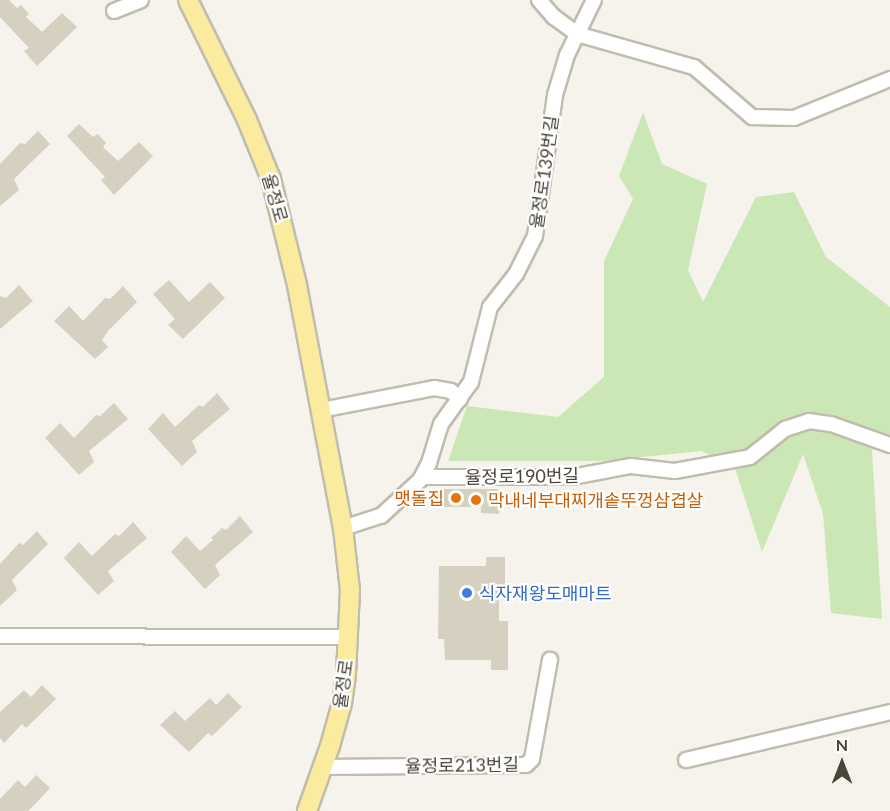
<!DOCTYPE html>
<html>
<head>
<meta charset="utf-8">
<style>
	body { margin:0 }
	#map { position:relative; width:890px; height:811px; overflow:hidden; background:#f5f3eb; font-family:Lato,"Noto Sans KR",sans-serif }
	div>[style] { position:absolute }
	[style*='--x'] { left:calc(var(--x)*1px); top:calc(var(--y)*1px); width:calc(var(--w)*1px); rotate:calc(var(--a)*1deg) }
	.green>* { inset:0; background:#cbe7b6 }
	.building>* { inset:0; background:#d6d0c1 }
	.roads { filter:drop-shadow(2px 0 #c0bcae) drop-shadow(-2px 0 #c0bcae) drop-shadow(0 2px #c0bcae) drop-shadow(0 -2px #c0bcae) }
	.minor>* { height:14px; margin:-7px; padding:0 7px; transform-origin:7px; border-radius:7px; background:#fff }
	.major>* { height:18px; margin:-9px; padding:0 9px; transform-origin:9px; border-radius:9px; background:#fbeb9e }
	.dots>* { width:16px; height:16px; translate:-50% -50%; box-sizing:border-box; border:3px solid #fff; border-radius:50% }
	span { translate:-50% -50%; white-space:nowrap; text-align:center; line-height:1.15; -webkit-text-stroke:4.5px #fff; paint-order:stroke }
	.street-label { font-size:18px; color:#494539 }
	.food-label { font-size:18px; color:#c56008 }
	.right { translate:-100% -50%; text-align:right }
	.left { translate:0 -50%; text-align:left }
	.shop-label { font-size:18px; color:#366cbe }
	.north { position:absolute; left:812px; top:733px; width:60px; height:60px; -webkit-text-stroke:4px #fff; paint-order:stroke; rotate:0deg; font-size:16px; font-weight:700; line-height:24px; text-align:center; color:#494539 }
	.north::after { content:''; display:block; margin:auto; width:21px; height:27px; background:#494539; clip-path:polygon(50% 0,100% 100%,50% 72%,0 100%) }
</style>
</head>
<body>
<div id="map">
	<div class="green">
		<div style="clip-path:polygon(643px 112px,662px 164px,707px 184px,688px 270px,703px 302px,756px 197px,794px 192px,826px 257px,890px 307px,890px 449px,875px 442px,872px 451px,882px 619px,831px 613px,823px 514px,803px 454px,762px 552px,734px 465px,701px 451px,603px 461px,448px 461px,467px 406px,558px 417px,604px 377px,604px 261px,633px 199px,619px 176px)"></div>
	</div>
	<div class="building">
		<div style="clip-path:polygon(0 0,9px 0,17px 8px,21px 5px,29px 14px,26px 17px,42px 32px,62px 13px,77px 27px,37px 66px,24px 51px,29px 48px,0 17px)"></div>
		<div style="clip-path:polygon(79px 124px,93px 137px,98px 134px,106px 143px,103px 147px,118px 161px,139px 142px,153px 156px,114px 195px,101px 180px,105px 177px,67px 136px)"></div>
		<div style="clip-path:polygon(38px 131px,50px 144px,14px 179px,19px 190px,0 206px,0 164px,20px 143px,25px 144px)"></div>
		<div style="clip-path:polygon(169px 280px,189px 302px,210px 282px,225px 298px,183px 339px,168px 325px,175px 319px,153px 294px)"></div>
		<div style="clip-path:polygon(19px 285px,33px 301px,0 329px,0 296px,6px 298px)"></div>
		<div style="clip-path:polygon(123px 286px,137px 302px,108px 331px,102px 340px,108px 347px,95px 359px,54px 321px,69px 306px,83px 321px,105px 298px,110px 299px)"></div>
		<div style="clip-path:polygon(217px 393px,230px 409px,192px 441px,197px 452px,182px 466px,148px 429px,163px 413px,175px 427px,199px 405px,203px 407px)"></div>
		<div style="clip-path:polygon(114px 403px,128px 419px,89px 451px,94px 462px,79px 475px,45px 438px,60px 423px,74px 438px,96px 415px,100px 416px)"></div>
		<div style="clip-path:polygon(443px 489px,499px 489px,499px 514px,481px 513px,481px 507px,434px 507px,434px 498px,443px 498px)"></div>
		<div style="clip-path:polygon(240px 516px,253px 532px,215px 565px,220px 575px,205px 589px,171px 552px,186px 536px,200px 551px,213px 540px,211px 538px,222px 528px,226px 530px)"></div>
		<div style="clip-path:polygon(133px 522px,147px 538px,108px 571px,114px 581px,98px 595px,64px 558px,79px 542px,92px 556px,115px 534px,119px 536px)"></div>
		<div style="clip-path:polygon(37px 531px,48px 544px,12px 580px,17px 590px,0 606px,0 564px,19px 543px,23px 545px)"></div>
		<div style="clip-path:polygon(486px 557px,505px 557px,505px 590px,499px 590px,499px 621px,508px 621px,508px 670px,491px 670px,491px 660px,445px 660px,444px 639px,438px 639px,439px 566px,486px 566px)"></div>
		<div style="clip-path:polygon(42px 685px,56px 699px,26px 728px,22px 724px,4px 743px,0 738px,0 712px,24px 690px,31px 697px)"></div>
		<div style="clip-path:polygon(228px 693px,242px 707px,212px 736px,208px 733px,189px 752px,160px 725px,175px 711px,185px 721px,210px 698px,216px 705px)"></div>
		<div style="clip-path:polygon(36px 775px,50px 788px,39px 800px,28px 811px,0 811px,0 799px,18px 780px,25px 787px)"></div>
	</div>
	<div class="roads">
		<div class="minor">
			<div style="--x:539;--y:0;--w:23;--a:49"></div>
			<div style="--x:554;--y:17;--w:29;--a:36"></div>
			<div style="--x:577;--y:34;--w:122;--a:15.8"></div>
			<div style="--x:694;--y:67;--w:77;--a:40.8"></div>
			<div style="--x:752;--y:117;--w:42;--a:1.4"></div>
			<div style="--x:794;--y:118;--w:104;--a:-22.1"></div>
			<div style="--x:114;--y:11;--w:29;--a:-22"></div>
			<div style="--x:321;--y:410;--w:115;--a:-11"></div>
			<div style="--x:434;--y:388;--w:17;--a:10"></div>
			<div style="--x:451;--y:391;--w:12;--a:42"></div>
			<div style="--x:423;--y:477;--w:149;--a:0"></div>
			<div style="--x:572;--y:477;--w:60;--a:-10.6"></div>
			<div style="--x:631;--y:466;--w:44;--a:6.5"></div>
			<div style="--x:675;--y:471;--w:76;--a:-10.6"></div>
			<div style="--x:750;--y:457;--w:45;--a:-38.7"></div>
			<div style="--x:785;--y:429;--w:25;--a:-18"></div>
			<div style="--x:809;--y:421;--w:22;--a:8"></div>
			<div style="--x:831;--y:424;--w:63;--a:19.6"></div>
			<div style="--x:343;--y:528;--w:40;--a:-18"></div>
			<div style="--x:381;--y:516;--w:53;--a:-42.7"></div>
			<div style="--x:420;--y:480;--w:19;--a:-62"></div>
			<div style="--x:429;--y:463;--w:41;--a:-72.9"></div>
			<div style="--x:441;--y:424;--w:52;--a:-54.5"></div>
			<div style="--x:471;--y:382;--w:77;--a:-75.8"></div>
			<div style="--x:490;--y:307;--w:42;--a:-51.8"></div>
			<div style="--x:516;--y:274;--w:42;--a:-63.4"></div>
			<div style="--x:535;--y:236;--w:142;--a:-81.9"></div>
			<div style="--x:555;--y:95;--w:42;--a:-73.3"></div>
			<div style="--x:567;--y:55;--w:61;--a:-63.9"></div>
			<div style="--x:0;--y:636;--w:348;--a:0.2"></div>
			<div style="--x:686;--y:760;--w:210;--a:-13.2"></div>
			<div style="--x:324;--y:767;--w:202;--a:-0.6"></div>
			<div style="--x:526;--y:765;--w:8;--a:-45"></div>
			<div style="--x:532;--y:759;--w:101;--a:-79.7"></div>
		</div>
		<div class="major">
			<div style="--x:188;--y:0;--w:134;--a:63.8"></div>
			<div style="--x:247;--y:120;--w:64;--a:67.9"></div>
			<div style="--x:271;--y:179;--w:109;--a:76.2"></div>
			<div style="--x:297;--y:285;--w:247;--a:79.3"></div>
			<div style="--x:343;--y:528;--w:62;--a:83.6"></div>
			<div style="--x:350;--y:590;--w:85;--a:92.7"></div>
			<div style="--x:346;--y:675;--w:28;--a:98"></div>
			<div style="--x:342;--y:703;--w:45;--a:105.6"></div>
			<div style="--x:330;--y:746;--w:69;--a:109.5"></div>
		</div>
	</div>
	<div class="dots">
		<div style="left:456px;top:498px;background:#e8710a"></div>
		<div style="left:476px;top:500px;background:#e8710a"></div>
		<div style="left:467px;top:593px;background:#3f7fe0"></div>
	</div>
	<div class="street-label">
		<span style="left:544px;top:172px;rotate:-82deg">율정로139번길</span>
		<span style="left:275px;top:198px;rotate:74deg">율정로</span>
		<span style="left:522px;top:476px;rotate:-1deg">율정로190번길</span>
		<span style="left:343px;top:684px;rotate:-82deg">율정로</span>
		<span style="left:462px;top:765px;rotate:-1deg">율정로213번길</span>
	</div>
	<div class="food-label">
		<span class="right" style="left:444px;top:498px">맷돌집</span>
		<span class="left" style="left:488px;top:500px">막내네부대찌개솥뚜껑삼겹살</span>
	</div>
	<div class="shop-label">
		<span class="left" style="left:479px;top:593px">식자재왕도매마트</span>
	</div>
	<div class="north">N</div>
</div>
</body>
</html>
